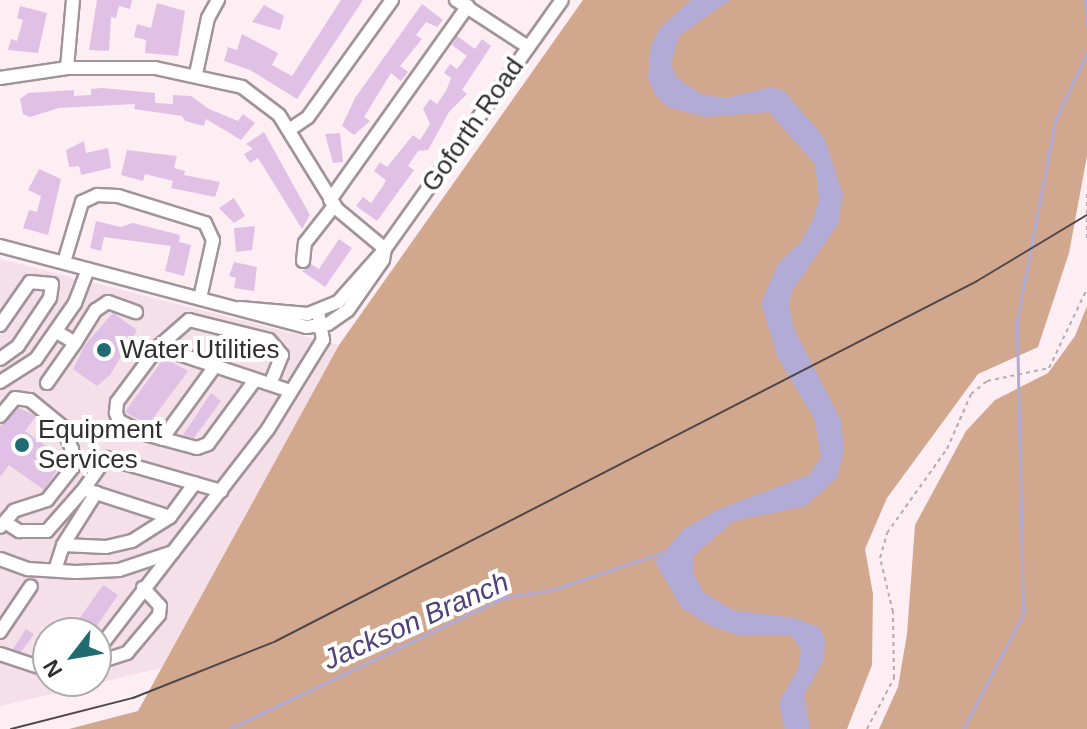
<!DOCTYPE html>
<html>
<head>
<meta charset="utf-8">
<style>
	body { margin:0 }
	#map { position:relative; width:1087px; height:729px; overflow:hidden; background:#fdeef4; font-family:Helvetica,sans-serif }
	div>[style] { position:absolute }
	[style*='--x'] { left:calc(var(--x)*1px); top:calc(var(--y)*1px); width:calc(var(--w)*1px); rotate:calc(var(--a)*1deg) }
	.built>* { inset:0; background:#f5dfe8 }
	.forest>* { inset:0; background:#d1a78e }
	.water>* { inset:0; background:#b1abd5 }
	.stream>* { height:3px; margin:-1.5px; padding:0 1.5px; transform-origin:1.5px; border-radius:1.5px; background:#b1abd5 }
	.building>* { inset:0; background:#e0c0e5 }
	.path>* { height:2px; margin-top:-1px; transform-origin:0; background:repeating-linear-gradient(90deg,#b5aaaf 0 4px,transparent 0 8px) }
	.roads { filter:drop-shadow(2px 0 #a19499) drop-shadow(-2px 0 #a19499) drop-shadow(0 2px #a19499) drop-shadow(0 -2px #a19499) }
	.minor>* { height:12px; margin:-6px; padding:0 6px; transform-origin:6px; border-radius:6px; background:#fff }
	.tram>* { height:2px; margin:-1px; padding:0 1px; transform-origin:1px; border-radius:1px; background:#4e474a }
	.dots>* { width:22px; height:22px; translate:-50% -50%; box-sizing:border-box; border:4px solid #fff; border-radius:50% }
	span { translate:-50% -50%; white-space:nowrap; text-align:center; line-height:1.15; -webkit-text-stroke:8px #fff; paint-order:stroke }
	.street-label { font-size:26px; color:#322d2f }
	.poi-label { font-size:26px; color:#322d2f }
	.left { translate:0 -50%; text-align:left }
	.water-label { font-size:28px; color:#4e4279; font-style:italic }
	.north { position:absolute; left:32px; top:617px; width:80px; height:80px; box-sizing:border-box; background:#fff; border:2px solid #adabac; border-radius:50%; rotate:239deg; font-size:22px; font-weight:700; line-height:32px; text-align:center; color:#322d2f }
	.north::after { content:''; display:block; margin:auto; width:28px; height:36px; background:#1f6b71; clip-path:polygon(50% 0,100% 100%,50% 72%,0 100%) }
</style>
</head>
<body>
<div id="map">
	<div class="built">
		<div style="clip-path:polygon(evenodd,0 259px,339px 345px,161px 668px,0 706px,0 259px,48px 633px,96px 633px,96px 681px,48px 681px,48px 633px)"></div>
	</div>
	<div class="forest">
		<div style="clip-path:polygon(583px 0,1087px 0,1087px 156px,1069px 253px,1038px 347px,978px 374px,887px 498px,865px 549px,873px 594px,872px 665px,847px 729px,69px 729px,138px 711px,339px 345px)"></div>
		<div style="clip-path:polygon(1087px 306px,1087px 729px,879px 729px,898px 687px,907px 634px,915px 525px,966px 431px,995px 400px,1048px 373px,1075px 336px)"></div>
	</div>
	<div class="water">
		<div style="clip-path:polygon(691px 0,730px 0,679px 36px,671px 63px,677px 78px,701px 94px,726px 98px,771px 87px,783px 90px,824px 137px,843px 195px,838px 224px,792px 291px,789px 305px,794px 329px,841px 420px,844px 450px,837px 478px,806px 506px,734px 521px,693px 556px,693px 572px,703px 592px,733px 610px,795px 618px,819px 627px,825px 639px,824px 660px,804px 695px,810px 729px,786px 729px,783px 724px,779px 702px,798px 669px,801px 650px,791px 635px,737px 635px,709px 625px,681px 607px,655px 562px,684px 529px,719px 509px,809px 475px,821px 457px,815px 420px,778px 358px,761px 303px,778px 264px,801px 242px,813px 219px,819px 200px,815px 164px,769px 112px,705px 117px,668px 107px,655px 95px,648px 78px,651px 45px,660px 28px)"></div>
	</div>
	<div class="stream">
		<div style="--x:1085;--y:0;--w:26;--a:86"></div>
		<div style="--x:229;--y:729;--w:306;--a:-25.6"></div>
		<div style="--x:505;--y:597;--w:47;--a:-8.7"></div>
		<div style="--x:551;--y:590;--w:119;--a:-18.6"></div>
		<div style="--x:963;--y:729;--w:130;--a:-62.4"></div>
		<div style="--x:1023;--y:614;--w:294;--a:-91.2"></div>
		<div style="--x:1017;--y:320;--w:203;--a:-79.2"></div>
		<div style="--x:1055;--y:121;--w:76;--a:-65.1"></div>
	</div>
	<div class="building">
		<div style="clip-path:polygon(97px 0,132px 0,130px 9px,119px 6px,116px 18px,111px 17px,109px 51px,89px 50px)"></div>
		<div style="clip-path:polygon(341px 0,363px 0,297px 99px,250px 70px,224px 61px,228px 47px,237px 50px,242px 34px,278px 53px,272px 65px,292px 76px)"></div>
		<div style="clip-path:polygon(157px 3px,185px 11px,178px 56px,145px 53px,146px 40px,134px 37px,137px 24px,151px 28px)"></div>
		<div style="clip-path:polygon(422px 4px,443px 20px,437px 27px,426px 22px,416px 35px,422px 39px,400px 66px,408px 72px,401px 81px,391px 73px,364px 117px,370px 121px,354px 135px,342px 126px,355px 98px)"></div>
		<div style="clip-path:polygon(264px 5px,284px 16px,280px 30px,252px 22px)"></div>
		<div style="clip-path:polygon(20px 6px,47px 13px,38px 53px,8px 50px,11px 39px,17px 41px,23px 20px,17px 18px)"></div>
		<div style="clip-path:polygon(457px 36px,475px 49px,482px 39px,491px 46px,462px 90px,467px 94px,449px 112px,428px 150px,418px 151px,408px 166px,414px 170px,377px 221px,356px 206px,363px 197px,371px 203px,383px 186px,386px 180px,374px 171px,380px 162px,387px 167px,413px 135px,420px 140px,430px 124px,423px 109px,430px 99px,437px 104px,446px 91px,451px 78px,444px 73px,450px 64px,457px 69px,467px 56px,452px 45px)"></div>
		<div style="clip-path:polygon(102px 88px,155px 93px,155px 103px,173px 104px,173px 95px,191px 96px,209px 109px,238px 121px,243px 114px,255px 123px,241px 140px,206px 119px,204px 126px,185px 121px,182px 116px,134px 109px,135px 104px,59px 108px,30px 117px,23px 114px,20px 99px,28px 93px,74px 90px,74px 96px,91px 95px,91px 89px)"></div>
		<div style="clip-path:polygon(264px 132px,310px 215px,302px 229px,258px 158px,250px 163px,244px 154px,253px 149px,246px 144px)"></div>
		<div style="clip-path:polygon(340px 133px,343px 162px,333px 163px,325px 134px)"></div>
		<div style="clip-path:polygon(84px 141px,86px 153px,108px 148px,111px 168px,81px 175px,79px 166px,69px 167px,66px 150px)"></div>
		<div style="clip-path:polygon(127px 150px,177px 156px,174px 168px,185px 171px,184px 175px,220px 182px,215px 197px,171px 188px,173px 181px,145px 174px,143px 181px,121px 175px)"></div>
		<div style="clip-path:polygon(39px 169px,61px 179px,48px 235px,23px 228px,29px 210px,37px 212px,41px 196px,28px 190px)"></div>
		<div style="clip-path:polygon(234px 198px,245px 216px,234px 223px,219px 208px)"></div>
		<div style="clip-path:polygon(96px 221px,121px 227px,133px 223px,180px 235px,179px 242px,191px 245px,184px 276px,165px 271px,171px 246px,104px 237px,101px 251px,90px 248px)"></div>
		<div style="clip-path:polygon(255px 226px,252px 250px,236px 252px,234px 228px)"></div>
		<div style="clip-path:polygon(339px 239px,352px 248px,325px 287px,302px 271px,311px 264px,319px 269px)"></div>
		<div style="clip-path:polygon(234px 262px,257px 267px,254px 291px,234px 288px,236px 278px,229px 276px)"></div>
		<div style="clip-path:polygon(113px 313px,137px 330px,110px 375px,97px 386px,73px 369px,85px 345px)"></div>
		<div style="clip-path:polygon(164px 358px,188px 371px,148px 425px,125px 412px)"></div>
		<div style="clip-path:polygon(211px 393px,221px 401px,194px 438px,183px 435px)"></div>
		<div style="clip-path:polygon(19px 408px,36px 416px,25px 431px,64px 459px,44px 490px,9px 465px,0 477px,0 426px)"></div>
		<div style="clip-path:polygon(103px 585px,118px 595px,94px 630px,79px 619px)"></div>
		<div style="clip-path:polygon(26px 629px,34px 634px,21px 652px,13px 649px)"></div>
	</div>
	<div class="path">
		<div style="--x:1087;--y:194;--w:44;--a:90"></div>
		<div style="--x:867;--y:729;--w:58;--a:-62.1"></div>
		<div style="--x:894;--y:678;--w:66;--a:-90.9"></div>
		<div style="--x:893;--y:612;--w:56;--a:-103.5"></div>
		<div style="--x:880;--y:558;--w:26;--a:-74"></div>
		<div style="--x:887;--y:533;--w:103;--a:-54.5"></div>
		<div style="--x:947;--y:449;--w:60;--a:-66.4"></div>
		<div style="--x:971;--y:394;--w:21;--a:-39"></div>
		<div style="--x:987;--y:381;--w:63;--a:-11.8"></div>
		<div style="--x:1049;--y:368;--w:88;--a:-64.3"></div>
	</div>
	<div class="roads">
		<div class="minor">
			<div style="--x:456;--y:0;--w:86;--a:33.1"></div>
			<div style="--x:67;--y:68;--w:68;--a:-85"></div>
			<div style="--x:196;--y:74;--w:57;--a:-77.9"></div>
			<div style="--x:208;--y:18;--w:21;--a:-61"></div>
			<div style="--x:0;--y:78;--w:68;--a:-8.5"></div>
			<div style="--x:67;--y:68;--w:88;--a:0"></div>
			<div style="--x:155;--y:68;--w:89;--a:12.3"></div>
			<div style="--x:242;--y:87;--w:46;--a:37.1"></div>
			<div style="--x:279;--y:115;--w:110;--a:58.3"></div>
			<div style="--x:337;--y:209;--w:62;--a:39.8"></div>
			<div style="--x:289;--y:130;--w:23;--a:-34"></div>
			<div style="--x:308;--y:117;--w:144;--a:-54.3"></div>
			<div style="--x:330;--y:200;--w:238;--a:-54.6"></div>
			<div style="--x:0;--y:246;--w:317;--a:14.8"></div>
			<div style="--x:306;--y:327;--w:22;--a:-8"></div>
			<div style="--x:328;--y:324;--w:24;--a:-35"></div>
			<div style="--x:348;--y:310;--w:61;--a:-55"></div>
			<div style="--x:383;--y:260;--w:11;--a:-80"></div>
			<div style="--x:303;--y:261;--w:18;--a:-84"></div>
			<div style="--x:305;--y:243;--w:47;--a:-51.9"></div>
			<div style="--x:64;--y:262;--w:63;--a:-73.3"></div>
			<div style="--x:82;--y:202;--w:17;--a:-25"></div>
			<div style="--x:97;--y:195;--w:21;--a:3"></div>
			<div style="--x:118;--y:196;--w:91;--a:17.2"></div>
			<div style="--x:205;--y:223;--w:19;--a:65"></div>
			<div style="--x:213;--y:240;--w:59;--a:102.6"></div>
			<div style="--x:240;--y:308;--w:68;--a:5"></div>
			<div style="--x:308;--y:314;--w:32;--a:-22"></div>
			<div style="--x:338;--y:302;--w:71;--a:-48.4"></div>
			<div style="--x:385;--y:249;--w:305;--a:-54.6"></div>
			<div style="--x:0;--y:325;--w:52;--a:-55.1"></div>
			<div style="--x:30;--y:282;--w:22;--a:5"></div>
			<div style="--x:52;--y:284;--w:14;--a:98"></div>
			<div style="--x:50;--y:298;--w:58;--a:123.7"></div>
			<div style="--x:18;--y:346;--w:22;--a:144"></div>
			<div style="--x:57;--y:332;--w:21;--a:31"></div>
			<div style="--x:75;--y:343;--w:39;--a:-58"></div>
			<div style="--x:96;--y:310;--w:14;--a:-34"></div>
			<div style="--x:108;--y:302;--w:30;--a:20"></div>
			<div style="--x:158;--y:347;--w:41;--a:-41.1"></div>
			<div style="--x:189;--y:320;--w:82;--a:14"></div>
			<div style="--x:269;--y:340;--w:20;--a:49"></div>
			<div style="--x:282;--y:355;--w:31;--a:112"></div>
			<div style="--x:255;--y:380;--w:79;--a:126.3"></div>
			<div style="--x:208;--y:444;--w:12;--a:160"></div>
			<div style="--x:197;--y:448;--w:54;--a:-164.9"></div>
			<div style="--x:145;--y:434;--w:29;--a:-153"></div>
			<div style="--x:119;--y:421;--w:9;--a:-111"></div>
			<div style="--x:116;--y:413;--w:11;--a:-85"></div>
			<div style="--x:117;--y:402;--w:69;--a:-53.3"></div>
			<div style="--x:158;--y:347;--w:139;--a:18.4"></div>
			<div style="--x:0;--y:382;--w:43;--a:-32.6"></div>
			<div style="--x:36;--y:359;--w:68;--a:-55.1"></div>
			<div style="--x:75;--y:303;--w:36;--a:-69"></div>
			<div style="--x:47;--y:383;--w:49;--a:-55"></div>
			<div style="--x:0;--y:416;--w:23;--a:-50"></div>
			<div style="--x:15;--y:398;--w:15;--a:8"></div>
			<div style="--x:30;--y:400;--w:41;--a:39.1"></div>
			<div style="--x:62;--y:426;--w:25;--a:67"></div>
			<div style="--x:72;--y:449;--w:18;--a:87"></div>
			<div style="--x:73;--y:467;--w:42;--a:128.2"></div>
			<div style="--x:47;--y:500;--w:35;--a:162"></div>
			<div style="--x:14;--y:511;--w:21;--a:131"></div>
			<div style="--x:162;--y:439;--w:90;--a:-54"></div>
			<div style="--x:170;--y:517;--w:42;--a:-53.7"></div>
			<div style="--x:5;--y:522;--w:17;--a:33"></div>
			<div style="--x:19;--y:531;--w:28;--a:0"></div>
			<div style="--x:47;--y:531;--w:56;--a:-48.6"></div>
			<div style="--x:63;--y:545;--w:62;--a:-57.6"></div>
			<div style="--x:0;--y:559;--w:30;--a:20"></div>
			<div style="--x:28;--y:569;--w:48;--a:3.6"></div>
			<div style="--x:76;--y:572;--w:43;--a:-2.7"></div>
			<div style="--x:119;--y:570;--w:57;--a:-18.4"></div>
			<div style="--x:173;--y:552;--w:155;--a:-52.3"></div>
			<div style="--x:268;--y:429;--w:105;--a:-58.3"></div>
			<div style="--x:323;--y:340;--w:27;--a:-100"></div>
			<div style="--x:55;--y:570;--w:26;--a:-72"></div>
			<div style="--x:63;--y:545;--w:43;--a:2.7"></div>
			<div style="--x:106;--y:547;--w:27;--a:-13"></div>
			<div style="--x:132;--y:541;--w:45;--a:-32.3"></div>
			<div style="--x:170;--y:517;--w:90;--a:-162"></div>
			<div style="--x:84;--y:489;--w:38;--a:-55"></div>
			<div style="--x:106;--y:458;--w:120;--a:16"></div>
			<div style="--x:0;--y:632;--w:55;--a:-56"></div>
			<div style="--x:96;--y:652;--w:126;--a:-52.4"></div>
			<div style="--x:0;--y:654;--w:51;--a:18.4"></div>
			<div style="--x:96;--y:663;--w:33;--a:-18"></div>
			<div style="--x:127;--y:653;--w:50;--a:-49.9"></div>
			<div style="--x:159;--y:615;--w:9;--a:-84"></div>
			<div style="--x:160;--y:606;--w:25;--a:-133"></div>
		</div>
	</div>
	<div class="tram">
		<div style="--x:11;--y:729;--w:126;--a:-14.3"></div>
		<div style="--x:133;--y:698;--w:154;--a:-21.7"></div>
		<div style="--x:276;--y:641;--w:788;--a:-27.18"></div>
		<div style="--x:977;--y:281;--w:128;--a:-31"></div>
	</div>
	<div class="dots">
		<div style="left:104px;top:350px;background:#1f6b71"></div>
		<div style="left:22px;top:445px;background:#1f6b71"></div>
	</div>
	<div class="street-label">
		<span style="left:473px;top:125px;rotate:-55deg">Goforth Road</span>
	</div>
	<div class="poi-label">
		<span class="left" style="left:120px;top:350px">Water Utilities</span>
		<span class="left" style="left:38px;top:445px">Equipment<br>Services</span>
	</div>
	<div class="water-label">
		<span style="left:416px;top:621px;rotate:-24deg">Jackson Branch</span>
	</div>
	<div class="north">N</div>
</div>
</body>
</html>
